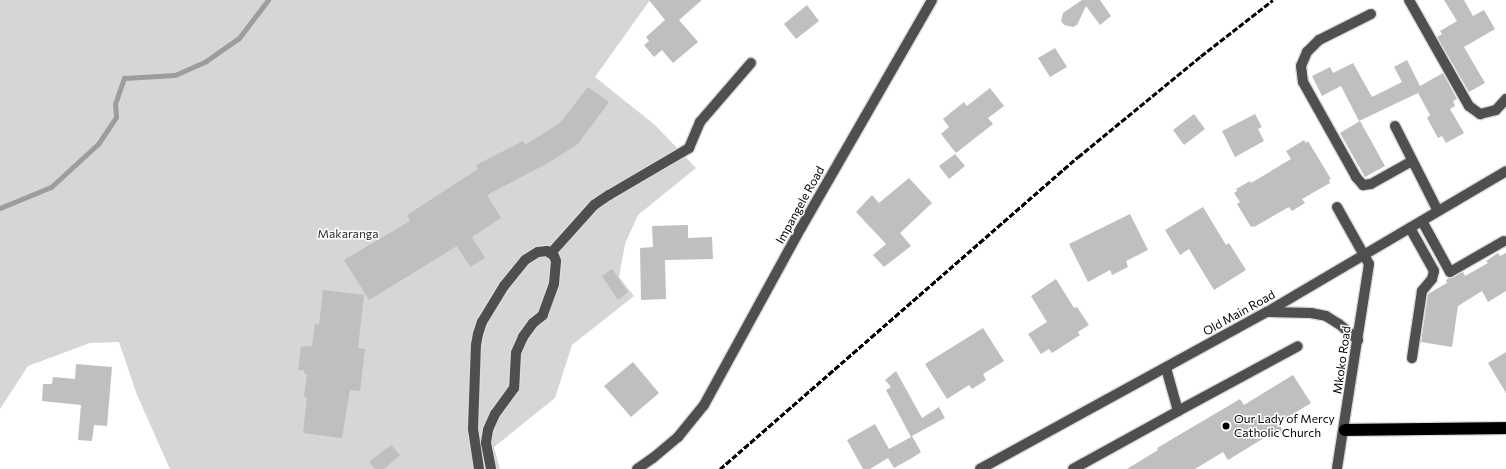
<!DOCTYPE html>
<html>
<head>
<meta charset="utf-8">
<style>
	body { margin:0 }
	#map { position:relative; width:1506px; height:469px; overflow:hidden; background:#fff; font-family:Commissioner,sans-serif }
	div>[style] { position:absolute }
	[style*='--x'] { left:calc(var(--x)*1px); top:calc(var(--y)*1px); width:calc(var(--w)*1px); rotate:calc(var(--a)*1deg) }
	.green>* { inset:0; background:#d6d6d6 }
	.stream>* { height:5px; margin:-2.5px; padding:0 2.5px; transform-origin:2.5px; border-radius:2.5px; background:#9d9d9d }
	.building>* { inset:0; background:#bfbfbf }
	.roads { filter:drop-shadow(1px 0 #dbdbdb) drop-shadow(-1px 0 #dbdbdb) drop-shadow(0 1px #dbdbdb) drop-shadow(0 -1px #dbdbdb) }
	.minor>* { height:10px; margin:-5px; padding:0 5px; transform-origin:5px; border-radius:5px; background:#4f4f4f }
	.highway>* { height:12px; margin:-6px; padding:0 6px; transform-origin:6px; border-radius:6px; background:#000 }
	.rail>* { height:3px; margin-top:-1.5px; transform-origin:0; background:repeating-linear-gradient(90deg,#000 0 6px,transparent 0 8px) }
	.dots>* { width:11px; height:11px; translate:-50% -50%; box-sizing:border-box; border:2px solid #fff; border-radius:50% }
	span { translate:-50% -50%; white-space:nowrap; text-align:center; line-height:1.15; -webkit-text-stroke:3px #fff; paint-order:stroke }
	.street-label { font-size:12px; color:#000 }
	.park-label { font-size:12px; color:#2d2d2d }
	.poi-label { font-size:12px; color:#000 }
	.left { translate:0 -50%; text-align:left }
</style>
</head>
<body>
<div id="map">
	<div class="green">
		<div style="clip-path:polygon(0 0,650px 0,595px 77px,655px 125px,696px 168px,638px 215px,625px 244px,619px 277px,634px 296px,572px 345px,555px 398px,494px 447px,500px 469px,170px 469px,137px 395px,119px 342px,90px 343px,28px 366px,0 409px)"></div>
	</div>
	<div class="stream">
		<div style="--x:0;--y:208;--w:55;--a:-22.4"></div>
		<div style="--x:51;--y:187;--w:64;--a:-42.5"></div>
		<div style="--x:98;--y:144;--w:32;--a:-56"></div>
		<div style="--x:116;--y:117;--w:13;--a:-94"></div>
		<div style="--x:115;--y:104;--w:28;--a:-71"></div>
		<div style="--x:124;--y:78;--w:51;--a:-3.4"></div>
		<div style="--x:175;--y:75;--w:34;--a:-24"></div>
		<div style="--x:206;--y:61;--w:40;--a:-34.9"></div>
		<div style="--x:239;--y:38;--w:48;--a:-52.7"></div>
	</div>
	<div class="building">
		<div style="clip-path:polygon(649px 0,702px 0,679px 20px,698px 42px,673px 63px,662px 50px,654px 57px,644px 45px,649px 41px,646px 37px,665px 20px)"></div>
		<div style="clip-path:polygon(1082px 0,1100px 0,1111px 16px,1100px 25px,1086px 6px,1077px 25px,1073px 27px,1064px 25px,1061px 21px,1063px 13px)"></div>
		<div style="clip-path:polygon(1444px 0,1464px 0,1473px 16px,1484px 10px,1495px 29px,1464px 47px,1485px 83px,1469px 92px,1437px 37px,1442px 34px,1440px 31px,1457px 21px)"></div>
		<div style="clip-path:polygon(807px 5px,819px 21px,796px 39px,784px 24px)"></div>
		<div style="clip-path:polygon(1055px 48px,1067px 67px,1050px 77px,1038px 58px)"></div>
		<div style="clip-path:polygon(1407px 60px,1420px 86px,1443px 73px,1457px 99px,1453px 101px,1455px 106px,1450px 109px,1464px 133px,1446px 143px,1442px 136px,1438px 138px,1427px 118px,1430px 115px,1418px 93px,1359px 121px,1341px 86px,1322px 96px,1312px 76px,1330px 67px,1333px 73px,1353px 63px,1372px 97px,1402px 82px,1394px 67px)"></div>
		<div style="clip-path:polygon(588px 87px,609px 102px,578px 144px,548px 163px,487px 195px,501px 218px,472px 237px,485px 258px,470px 267px,457px 246px,369px 300px,344px 260px,410px 221px,407px 215px,478px 169px,476px 165px,523px 141px,525px 145px,560px 123px)"></div>
		<div style="clip-path:polygon(990px 88px,1004px 106px,988px 118px,993px 124px,956px 153px,941px 134px,949px 127px,943px 119px,964px 102px,967px 106px)"></div>
		<div style="clip-path:polygon(1194px 114px,1205px 129px,1184px 145px,1173px 130px)"></div>
		<div style="clip-path:polygon(1255px 114px,1262px 127px,1258px 129px,1264px 141px,1235px 157px,1222px 131px)"></div>
		<div style="clip-path:polygon(1360px 121px,1385px 166px,1365px 177px,1340px 133px)"></div>
		<div style="clip-path:polygon(1304px 140px,1306px 143px,1308px 141px,1331px 179px,1329px 180px,1330px 183px,1302px 199px,1305px 203px,1292px 211px,1289px 207px,1254px 227px,1254px 226px,1251px 227px,1237px 204px,1240px 202px,1234px 193px,1237px 191px,1236px 189px,1250px 181px,1251px 183px,1291px 159px,1286px 151px)"></div>
		<div style="clip-path:polygon(955px 154px,965px 166px,949px 179px,939px 166px)"></div>
		<div style="clip-path:polygon(909px 178px,932px 203px,900px 233px,911px 246px,884px 267px,873px 255px,886px 244px,856px 212px,872px 195px,879px 203px)"></div>
		<div style="clip-path:polygon(1203px 207px,1226px 245px,1229px 243px,1246px 270px,1214px 290px,1189px 249px,1180px 255px,1165px 230px)"></div>
		<div style="clip-path:polygon(1130px 214px,1148px 250px,1126px 261px,1128px 267px,1112px 275px,1110px 270px,1088px 282px,1069px 244px)"></div>
		<div style="clip-path:polygon(688px 225px,688px 238px,712px 237px,713px 259px,665px 260px,666px 299px,641px 300px,640px 248px,653px 247px,652px 226px)"></div>
		<div style="clip-path:polygon(1498px 253px,1500px 256px,1506px 253px,1506px 291px,1488px 302px,1482px 291px,1458px 306px,1452px 347px,1421px 342px,1428px 294px,1447px 283px,1446px 280px,1449px 278px,1463px 272px,1465px 276px,1488px 263px,1486px 261px)"></div>
		<div style="clip-path:polygon(612px 269px,628px 292px,618px 300px,602px 276px)"></div>
		<div style="clip-path:polygon(1056px 279px,1074px 308px,1077px 307px,1089px 325px,1078px 332px,1080px 335px,1052px 353px,1049px 349px,1041px 354px,1028px 334px,1047px 322px,1031px 296px)"></div>
		<div style="clip-path:polygon(323px 290px,364px 295px,358px 348px,365px 349px,360px 391px,350px 390px,342px 438px,303px 433px,307px 397px,304px 397px,307px 374px,304px 374px,304px 370px,298px 370px,301px 347px,312px 346px,315px 324px,319px 324px)"></div>
		<div style="clip-path:polygon(983px 328px,1004px 361px,983px 374px,986px 380px,972px 389px,969px 385px,947px 399px,925px 364px)"></div>
		<div style="clip-path:polygon(1506px 352px,1506px 393px,1488px 363px)"></div>
		<div style="clip-path:polygon(633px 362px,659px 393px,631px 417px,604px 386px)"></div>
		<div style="clip-path:polygon(76px 364px,112px 367px,107px 426px,94px 425px,92px 441px,78px 440px,81px 405px,42px 401px,43px 384px,52px 384px,53px 377px,75px 379px)"></div>
		<div style="clip-path:polygon(896px 371px,922px 418px,939px 407px,945px 418px,912px 436px,921px 452px,912px 458px,894px 468px,888px 458px,870px 469px,863px 469px,847px 440px,875px 424px,889px 449px,911px 437px,886px 390px,891px 387px,885px 380px)"></div>
		<div style="clip-path:polygon(1293px 375px,1311px 403px,1278px 423px,1283px 431px,1271px 438px,1269px 435px,1228px 460px,1223px 452px,1195px 469px,1127px 469px,1158px 450px,1157px 448px,1240px 399px,1244px 405px)"></div>
		<div style="clip-path:polygon(391px 445px,400px 455px,384px 469px,375px 469px,369px 462px)"></div>
	</div>
	<div class="roads">
		<div class="minor">
			<div style="--x:1409;--y:0;--w:122;--a:60.5"></div>
			<div style="--x:1469;--y:106;--w:14;--a:36"></div>
			<div style="--x:1480;--y:114;--w:16;--a:-14"></div>
			<div style="--x:1496;--y:110;--w:15;--a:-48"></div>
			<div style="--x:1371;--y:14;--w:58;--a:153.4"></div>
			<div style="--x:1319;--y:40;--w:17;--a:135"></div>
			<div style="--x:1307;--y:52;--w:15;--a:113"></div>
			<div style="--x:1301;--y:66;--w:16;--a:83"></div>
			<div style="--x:1303;--y:82;--w:109;--a:60.8"></div>
			<div style="--x:1356;--y:177;--w:11;--a:49"></div>
			<div style="--x:1363;--y:185;--w:8;--a:-7"></div>
			<div style="--x:1371;--y:184;--w:47;--a:-29.3"></div>
			<div style="--x:1395;--y:126;--w:95;--a:63.2"></div>
			<div style="--x:1337;--y:207;--w:65;--a:60.7"></div>
			<div style="--x:1369;--y:264;--w:207;--a:98.9"></div>
			<div style="--x:1422;--y:221;--w:58;--a:61.2"></div>
			<div style="--x:1450;--y:272;--w:62;--a:-29.9"></div>
			<div style="--x:1410;--y:228;--w:49;--a:60.8"></div>
			<div style="--x:1434;--y:271;--w:8;--a:104"></div>
			<div style="--x:1432;--y:279;--w:16;--a:130"></div>
			<div style="--x:1422;--y:291;--w:68;--a:98.5"></div>
			<div style="--x:551;--y:253;--w:64;--a:-48.1"></div>
			<div style="--x:594;--y:205;--w:18;--a:-34"></div>
			<div style="--x:609;--y:195;--w:93;--a:-30.4"></div>
			<div style="--x:689;--y:148;--w:28;--a:-67"></div>
			<div style="--x:700;--y:122;--w:78;--a:-49.2"></div>
			<div style="--x:1269;--y:312;--w:42;--a:1.4"></div>
			<div style="--x:1311;--y:313;--w:15;--a:11"></div>
			<div style="--x:1326;--y:316;--w:15;--a:32"></div>
			<div style="--x:1339;--y:324;--w:25;--a:40"></div>
			<div style="--x:1178;--y:411;--w:136;--a:-28.4"></div>
			<div style="--x:479;--y:469;--w:40;--a:-98.5"></div>
			<div style="--x:473;--y:429;--w:84;--a:-88"></div>
			<div style="--x:476;--y:345;--w:11;--a:-80"></div>
			<div style="--x:478;--y:334;--w:13;--a:-72"></div>
			<div style="--x:482;--y:322;--w:42;--a:-58.6"></div>
			<div style="--x:504;--y:286;--w:33;--a:-51"></div>
			<div style="--x:525;--y:260;--w:15;--a:-32"></div>
			<div style="--x:538;--y:252;--w:9;--a:-6"></div>
			<div style="--x:547;--y:251;--w:9;--a:36"></div>
			<div style="--x:554;--y:256;--w:5;--a:68"></div>
			<div style="--x:556;--y:261;--w:23;--a:95"></div>
			<div style="--x:554;--y:284;--w:33;--a:110"></div>
			<div style="--x:543;--y:315;--w:13;--a:141"></div>
			<div style="--x:533;--y:323;--w:17;--a:126"></div>
			<div style="--x:523;--y:337;--w:17;--a:114"></div>
			<div style="--x:516;--y:353;--w:35;--a:93"></div>
			<div style="--x:514;--y:388;--w:32;--a:126"></div>
			<div style="--x:495;--y:414;--w:17;--a:114"></div>
			<div style="--x:488;--y:430;--w:13;--a:99"></div>
			<div style="--x:486;--y:443;--w:26;--a:79"></div>
			<div style="--x:637;--y:469;--w:19;--a:-35"></div>
			<div style="--x:653;--y:458;--w:33;--a:-40"></div>
			<div style="--x:678;--y:437;--w:41;--a:-50.9"></div>
			<div style="--x:704;--y:405;--w:202;--a:-61.3"></div>
			<div style="--x:801;--y:228;--w:263;--a:-60.1"></div>
			<div style="--x:980;--y:469;--w:327;--a:-28.7"></div>
			<div style="--x:1267;--y:312;--w:277;--a:-30.5"></div>
			<div style="--x:1073;--y:469;--w:120;--a:-28.9"></div>
			<div style="--x:1178;--y:411;--w:45;--a:-105.6"></div>
		</div>
		<div class="highway">
			<div style="--x:1345;--y:430;--w:161;--a:-0.7"></div>
		</div>
	</div>
	<div class="rail">
		<div style="--x:720;--y:469;--w:475;--a:-41.1"></div>
		<div style="--x:1078;--y:157;--w:159;--a:-39.4"></div>
		<div style="--x:1201;--y:56;--w:91;--a:-37.9"></div>
	</div>
	<div class="dots">
		<div style="left:1226px;top:426px;background:#000"></div>
	</div>
	<div class="street-label">
		<span style="left:800px;top:205px;rotate:-61deg">Impangele Road</span>
		<span style="left:1239px;top:313px;rotate:-29deg">Old Main Road</span>
		<span style="left:1342px;top:360px;rotate:-82deg">Mkoko Road</span>
	</div>
	<div class="park-label">
		<span style="left:348px;top:234px">Makaranga</span>
	</div>
	<div class="poi-label">
		<span class="left" style="left:1234px;top:426px">Our Lady of Mercy<br>Catholic Church</span>
	</div>
</div>
</body>
</html>
